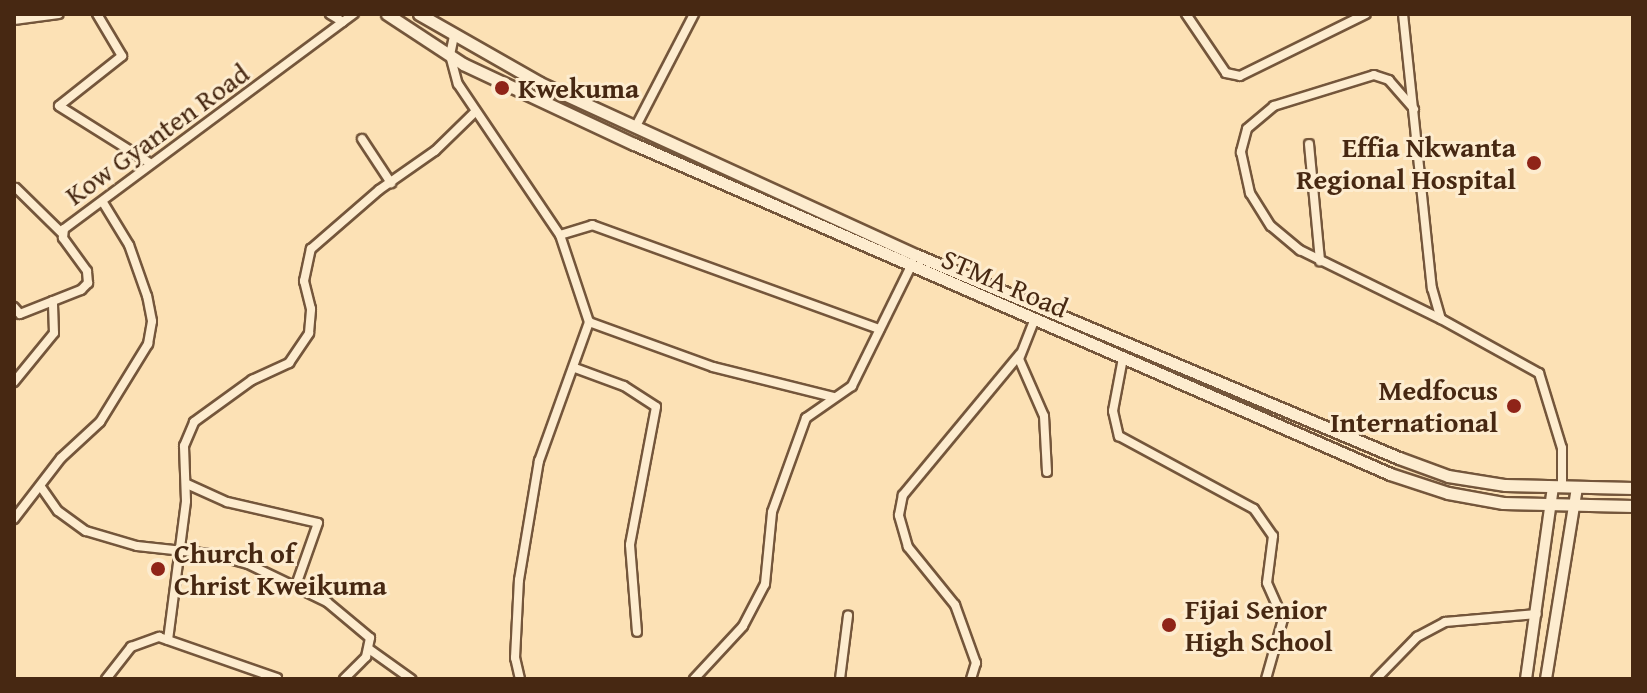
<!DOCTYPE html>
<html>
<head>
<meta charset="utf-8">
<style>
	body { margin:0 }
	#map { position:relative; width:1647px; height:693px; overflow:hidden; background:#fce1b5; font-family:"Gentium Book Plus",serif }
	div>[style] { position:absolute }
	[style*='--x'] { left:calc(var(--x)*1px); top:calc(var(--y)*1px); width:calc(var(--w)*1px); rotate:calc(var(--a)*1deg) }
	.roads { filter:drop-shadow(2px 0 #74563b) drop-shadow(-2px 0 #74563b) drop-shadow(0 2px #74563b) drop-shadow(0 -2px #74563b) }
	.minor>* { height:8px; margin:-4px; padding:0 4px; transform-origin:4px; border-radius:4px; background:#fdeccf }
	.tertiary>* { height:10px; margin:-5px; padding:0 5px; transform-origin:5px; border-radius:5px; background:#fdeccf }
	.secondary>* { height:11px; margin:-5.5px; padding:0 5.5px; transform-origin:5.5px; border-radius:5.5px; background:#fdeccf }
	.dots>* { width:22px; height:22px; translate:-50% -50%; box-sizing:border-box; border:4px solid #fdeccf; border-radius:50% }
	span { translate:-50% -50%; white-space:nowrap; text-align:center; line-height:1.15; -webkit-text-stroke:6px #fdeccf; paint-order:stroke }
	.poi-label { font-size:28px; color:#472812; font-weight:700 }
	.left { translate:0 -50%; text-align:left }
	.right { translate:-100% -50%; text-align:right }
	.street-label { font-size:28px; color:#472812 }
	.frame { position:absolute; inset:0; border:16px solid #472812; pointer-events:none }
</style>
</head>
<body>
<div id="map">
	<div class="roads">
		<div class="minor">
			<div style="--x:97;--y:14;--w:49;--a:59.2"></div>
			<div style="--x:122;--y:56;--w:80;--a:141.6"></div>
			<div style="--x:59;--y:106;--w:107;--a:32.1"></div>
			<div style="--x:330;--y:14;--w:15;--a:32"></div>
			<div style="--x:1186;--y:14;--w:71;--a:55.9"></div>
			<div style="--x:1226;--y:73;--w:14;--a:12"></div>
			<div style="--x:1240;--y:76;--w:140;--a:-26.2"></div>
			<div style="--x:1403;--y:14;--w:276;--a:84"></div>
			<div style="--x:1432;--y:288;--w:32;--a:74"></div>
			<div style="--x:1441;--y:319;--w:112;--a:28.9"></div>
			<div style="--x:1539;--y:373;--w:78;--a:73"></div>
			<div style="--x:1562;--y:448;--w:40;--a:90"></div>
			<div style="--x:14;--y:20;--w:45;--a:-7.6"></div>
			<div style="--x:454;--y:36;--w:19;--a:102"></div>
			<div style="--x:450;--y:55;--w:30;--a:75"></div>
			<div style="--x:458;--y:84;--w:182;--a:56"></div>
			<div style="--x:560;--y:235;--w:34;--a:-17"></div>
			<div style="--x:592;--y:225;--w:306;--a:19.9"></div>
			<div style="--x:1414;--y:109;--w:38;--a:-131"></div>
			<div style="--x:1389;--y:80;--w:16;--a:-162"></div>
			<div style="--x:1374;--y:75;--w:105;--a:162.8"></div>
			<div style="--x:1274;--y:106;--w:35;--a:140"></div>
			<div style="--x:1247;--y:129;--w:24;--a:105"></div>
			<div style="--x:1241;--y:152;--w:42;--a:77.6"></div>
			<div style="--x:1250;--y:193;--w:39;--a:58"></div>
			<div style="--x:1271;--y:226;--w:38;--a:40"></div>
			<div style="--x:1300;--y:250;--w:157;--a:26.1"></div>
			<div style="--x:636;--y:126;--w:126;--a:-62.6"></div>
			<div style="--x:362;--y:139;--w:53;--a:56.6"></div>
			<div style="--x:1309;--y:144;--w:118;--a:84.6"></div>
			<div style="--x:16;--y:188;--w:64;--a:44.4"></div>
			<div style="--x:560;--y:235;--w:92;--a:71.6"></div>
			<div style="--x:589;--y:322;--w:132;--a:19.9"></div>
			<div style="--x:713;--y:367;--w:124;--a:14"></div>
			<div style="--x:14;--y:307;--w:9;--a:49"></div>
			<div style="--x:20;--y:314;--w:66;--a:-21.5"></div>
			<div style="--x:81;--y:290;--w:10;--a:-45"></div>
			<div style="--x:88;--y:283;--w:12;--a:-95"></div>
			<div style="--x:87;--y:271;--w:41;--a:-126"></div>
			<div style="--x:63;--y:238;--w:9;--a:-84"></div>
			<div style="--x:64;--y:229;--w:361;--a:-36.6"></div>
			<div style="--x:1034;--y:321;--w:41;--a:111.5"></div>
			<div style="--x:1019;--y:359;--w:62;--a:66.3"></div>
			<div style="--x:1044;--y:416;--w:56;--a:86.9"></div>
			<div style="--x:1123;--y:358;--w:54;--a:100.7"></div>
			<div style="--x:1113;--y:411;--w:26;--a:77"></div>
			<div style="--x:1119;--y:436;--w:153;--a:28.4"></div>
			<div style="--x:1254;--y:509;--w:33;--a:55"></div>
			<div style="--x:1273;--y:536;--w:47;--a:97.3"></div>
			<div style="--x:1267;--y:583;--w:39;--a:66"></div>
			<div style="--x:1283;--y:619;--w:62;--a:105.8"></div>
			<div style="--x:575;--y:368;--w:52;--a:20.2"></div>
			<div style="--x:624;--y:386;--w:38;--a:33"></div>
			<div style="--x:656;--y:407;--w:140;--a:100.7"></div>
			<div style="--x:630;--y:545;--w:87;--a:85.4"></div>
			<div style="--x:14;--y:382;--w:63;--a:-50.8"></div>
			<div style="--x:54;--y:333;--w:32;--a:-92"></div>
			<div style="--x:187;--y:484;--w:44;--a:24.2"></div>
			<div style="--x:227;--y:502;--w:93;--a:13"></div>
			<div style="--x:318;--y:523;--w:66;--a:109.5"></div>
			<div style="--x:41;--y:487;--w:29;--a:55"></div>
			<div style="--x:58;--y:511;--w:34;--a:36"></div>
			<div style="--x:86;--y:531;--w:53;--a:16.4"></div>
			<div style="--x:137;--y:546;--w:74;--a:6.2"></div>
			<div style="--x:211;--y:554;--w:38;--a:15"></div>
			<div style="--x:248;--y:564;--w:88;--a:25.7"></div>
			<div style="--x:327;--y:602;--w:56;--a:39.9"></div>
			<div style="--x:370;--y:638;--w:19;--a:102"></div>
			<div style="--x:366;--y:657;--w:31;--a:135"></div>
			<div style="--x:14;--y:519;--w:77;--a:-52.4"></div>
			<div style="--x:61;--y:458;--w:53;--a:-42.7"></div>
			<div style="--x:100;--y:422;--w:92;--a:-58.4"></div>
			<div style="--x:148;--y:344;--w:23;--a:-80"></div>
			<div style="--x:152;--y:321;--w:25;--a:-101"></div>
			<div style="--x:147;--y:296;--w:54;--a:-109.4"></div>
			<div style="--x:129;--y:245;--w:48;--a:-121.4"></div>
			<div style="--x:168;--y:640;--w:140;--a:-82.6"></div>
			<div style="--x:186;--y:501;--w:55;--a:-92.1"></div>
			<div style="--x:184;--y:446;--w:26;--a:-67"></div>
			<div style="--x:194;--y:422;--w:72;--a:-35.9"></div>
			<div style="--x:252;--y:380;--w:41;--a:-24.7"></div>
			<div style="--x:289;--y:363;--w:36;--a:-56"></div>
			<div style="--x:309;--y:333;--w:24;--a:-85"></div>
			<div style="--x:311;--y:309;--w:29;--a:-104"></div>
			<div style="--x:304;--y:281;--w:33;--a:-78"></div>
			<div style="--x:311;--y:249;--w:90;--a:-40.9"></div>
			<div style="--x:379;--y:190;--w:68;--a:-34.9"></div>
			<div style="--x:435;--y:151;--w:56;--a:-44.3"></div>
			<div style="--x:369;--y:649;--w:52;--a:35.5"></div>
			<div style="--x:106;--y:679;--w:41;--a:-52"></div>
			<div style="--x:131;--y:647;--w:30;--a:-20"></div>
			<div style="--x:159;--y:637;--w:125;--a:19.2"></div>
			<div style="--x:520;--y:679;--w:22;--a:-103"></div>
			<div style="--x:515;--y:658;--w:78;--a:-87.1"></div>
			<div style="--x:519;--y:580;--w:121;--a:-80.5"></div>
			<div style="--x:539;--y:461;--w:148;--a:-70.2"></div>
			<div style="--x:694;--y:679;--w:72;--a:-47.2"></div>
			<div style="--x:743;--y:626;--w:47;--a:-62.4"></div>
			<div style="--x:765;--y:584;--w:72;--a:-84.4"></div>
			<div style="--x:772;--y:512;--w:100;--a:-70.1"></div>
			<div style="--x:806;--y:418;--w:56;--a:-34.8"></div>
			<div style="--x:852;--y:386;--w:131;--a:-63.8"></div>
			<div style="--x:840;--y:679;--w:64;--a:-82.8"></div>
			<div style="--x:971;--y:679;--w:17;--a:-73"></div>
			<div style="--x:976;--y:663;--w:62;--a:-109.9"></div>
			<div style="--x:955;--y:605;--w:75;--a:-129"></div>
			<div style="--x:908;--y:547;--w:33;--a:-106"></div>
			<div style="--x:899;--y:515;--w:20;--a:-79"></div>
			<div style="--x:903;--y:495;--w:183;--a:-50.3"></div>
			<div style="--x:1376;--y:679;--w:59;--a:-45.7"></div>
			<div style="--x:1417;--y:637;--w:32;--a:-28"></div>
			<div style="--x:1445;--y:622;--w:92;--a:-5"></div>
		</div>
		<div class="tertiary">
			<div style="--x:1526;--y:679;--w:193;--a:-82"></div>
			<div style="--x:1546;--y:679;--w:193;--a:-80.8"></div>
		</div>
		<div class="secondary">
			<div style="--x:387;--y:14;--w:91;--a:33.3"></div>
			<div style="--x:463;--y:64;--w:189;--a:25.1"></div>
			<div style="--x:634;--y:144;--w:825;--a:23.58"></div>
			<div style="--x:1390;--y:474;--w:61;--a:18.1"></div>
			<div style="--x:1448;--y:493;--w:56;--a:10.3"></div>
			<div style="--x:1503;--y:503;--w:130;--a:1.3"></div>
			<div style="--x:419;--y:14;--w:139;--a:29.7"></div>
			<div style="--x:540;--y:83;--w:413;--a:24.6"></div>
			<div style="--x:916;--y:255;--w:524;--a:22.8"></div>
			<div style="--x:1399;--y:458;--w:52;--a:20.2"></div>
			<div style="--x:1448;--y:476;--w:58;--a:9"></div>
			<div style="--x:1505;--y:485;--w:128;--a:1.3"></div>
		</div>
	</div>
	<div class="dots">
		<div style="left:502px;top:88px;background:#8f2418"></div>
		<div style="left:1534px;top:163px;background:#8f2418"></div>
		<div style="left:1514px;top:406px;background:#8f2418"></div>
		<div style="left:158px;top:569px;background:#8f2418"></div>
		<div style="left:1169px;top:625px;background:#8f2418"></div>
	</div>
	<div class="poi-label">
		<span class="left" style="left:518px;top:88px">Kwekuma</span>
		<span class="right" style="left:1516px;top:163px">Effia Nkwanta<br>Regional Hospital</span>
		<span class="right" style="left:1498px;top:406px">Medfocus<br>International</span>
		<span class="left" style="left:174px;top:569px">Church of<br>Christ Kweikuma</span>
		<span class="left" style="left:1185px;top:625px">Fijai Senior<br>High School</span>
	</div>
	<div class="street-label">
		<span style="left:157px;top:134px;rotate:-36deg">Kow Gyanten Road</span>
		<span style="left:1005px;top:283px;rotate:23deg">STMA Road</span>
	</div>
	<div class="frame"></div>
</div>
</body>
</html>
